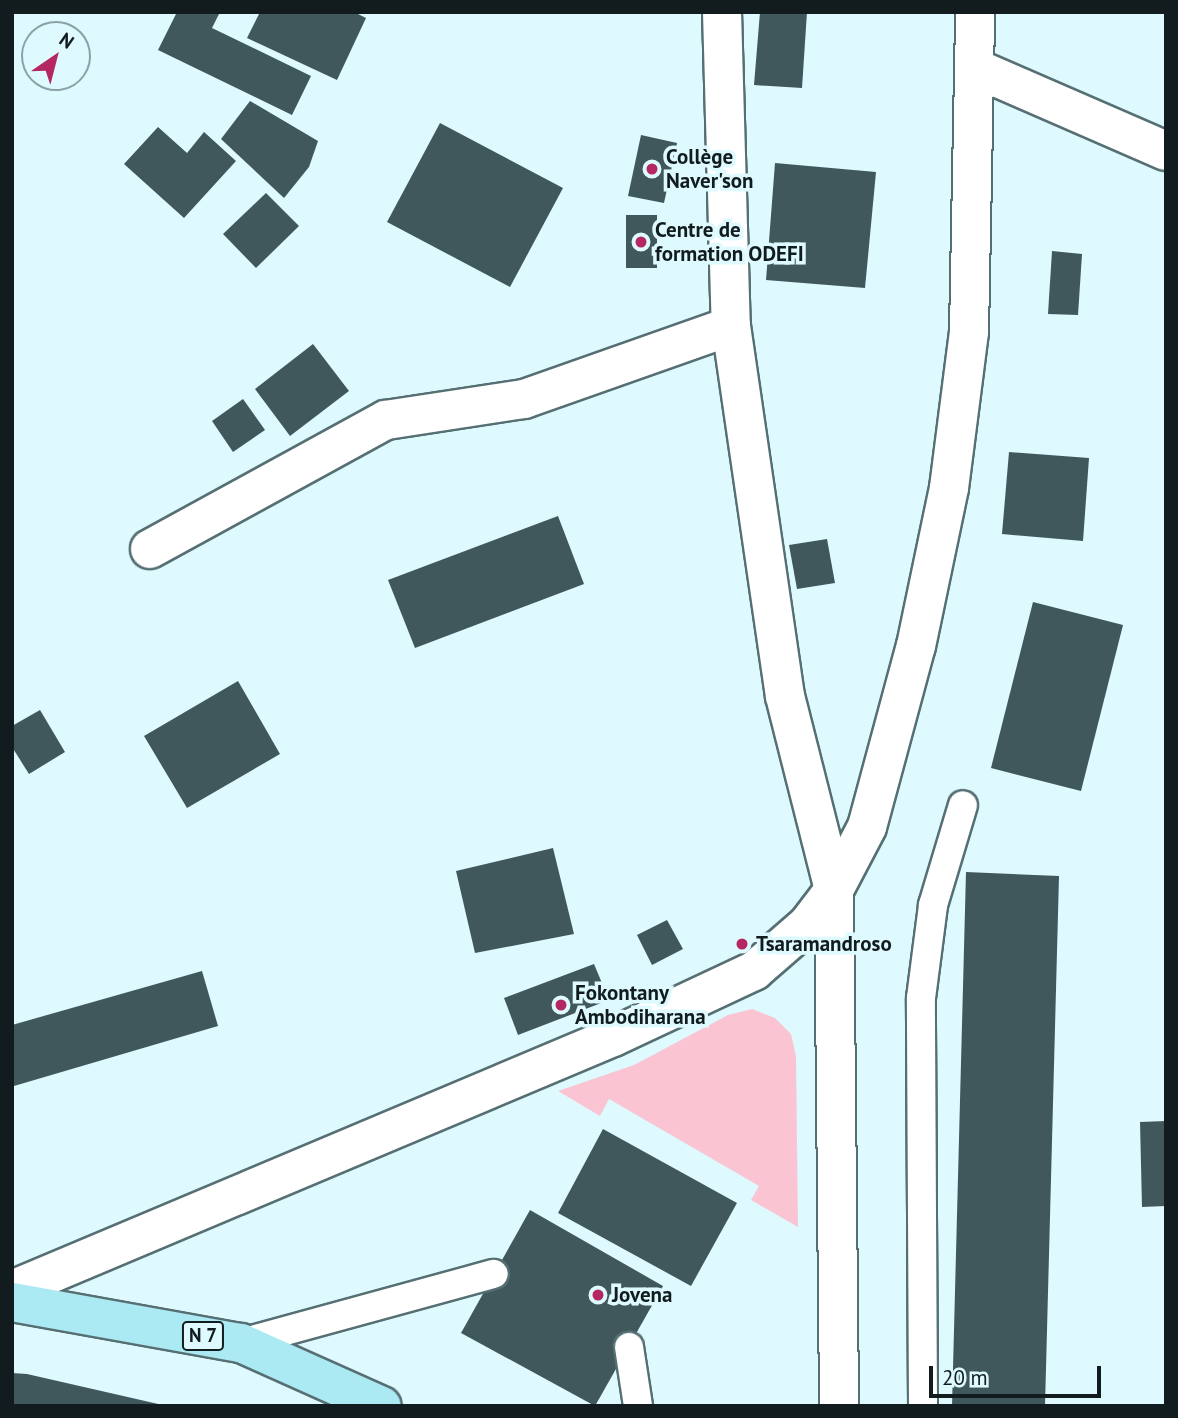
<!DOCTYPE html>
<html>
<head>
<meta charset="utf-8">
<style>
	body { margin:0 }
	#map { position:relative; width:1178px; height:1418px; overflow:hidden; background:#defaff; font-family:"PT Sans",sans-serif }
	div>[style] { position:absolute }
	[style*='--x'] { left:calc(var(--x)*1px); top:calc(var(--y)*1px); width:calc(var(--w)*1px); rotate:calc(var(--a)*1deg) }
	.green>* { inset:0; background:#fac4d2 }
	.building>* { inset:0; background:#40585c }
	.roads { filter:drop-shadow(2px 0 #566f73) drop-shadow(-2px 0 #566f73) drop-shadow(0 2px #566f73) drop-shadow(0 -2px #566f73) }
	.lane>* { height:28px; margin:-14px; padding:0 14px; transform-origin:14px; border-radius:14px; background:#fff }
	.street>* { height:38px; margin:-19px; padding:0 19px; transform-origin:19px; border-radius:19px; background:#fff }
	.secondary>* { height:38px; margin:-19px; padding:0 19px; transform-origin:19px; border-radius:19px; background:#fff }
	.primary>* { height:38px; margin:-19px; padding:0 19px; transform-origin:19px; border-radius:19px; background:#aceaf3 }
	.dots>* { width:19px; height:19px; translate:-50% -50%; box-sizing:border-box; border:4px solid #defaff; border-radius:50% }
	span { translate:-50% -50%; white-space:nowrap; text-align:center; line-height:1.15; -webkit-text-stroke:7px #defaff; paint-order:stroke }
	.shield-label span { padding:2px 5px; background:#defaff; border:2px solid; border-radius:5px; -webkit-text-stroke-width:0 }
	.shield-label { font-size:19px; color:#121c1e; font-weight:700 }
	.poi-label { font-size:21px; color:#121c1e; font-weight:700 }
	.left { translate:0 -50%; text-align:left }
	.frame { position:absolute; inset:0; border:14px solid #121c1e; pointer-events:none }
	.north { position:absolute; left:21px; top:21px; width:70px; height:70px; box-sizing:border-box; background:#defaff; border:2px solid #8ca1a5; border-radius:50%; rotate:35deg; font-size:19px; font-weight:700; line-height:28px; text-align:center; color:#121c1e }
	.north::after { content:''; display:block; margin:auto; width:24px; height:32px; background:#b42761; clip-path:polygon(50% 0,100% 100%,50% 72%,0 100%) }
	.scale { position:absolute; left:929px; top:1366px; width:172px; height:32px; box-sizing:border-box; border:4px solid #121c1e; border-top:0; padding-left:9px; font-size:21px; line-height:24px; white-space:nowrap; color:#121c1e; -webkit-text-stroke:5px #defaff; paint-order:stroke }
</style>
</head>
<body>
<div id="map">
	<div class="green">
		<div style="clip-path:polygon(752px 1009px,775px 1018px,791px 1034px,796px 1056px,798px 1227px,751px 1200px,759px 1186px,609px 1099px,600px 1116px,558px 1091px,634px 1065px,728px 1015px)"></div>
	</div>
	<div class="building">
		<div style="clip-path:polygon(177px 12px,220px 12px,212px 28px,311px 76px,292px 115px,158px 50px)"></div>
		<div style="clip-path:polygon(260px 12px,354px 12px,366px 18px,337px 80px,247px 38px)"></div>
		<div style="clip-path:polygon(760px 12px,807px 12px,802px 88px,754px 85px)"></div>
		<div style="clip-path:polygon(250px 101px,318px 141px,309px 167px,284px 198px,221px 139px)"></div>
		<div style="clip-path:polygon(440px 123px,563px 188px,510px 287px,387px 222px)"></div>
		<div style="clip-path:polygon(158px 127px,187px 153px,204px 132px,236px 161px,184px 218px,124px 164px)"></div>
		<div style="clip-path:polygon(641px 135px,677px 143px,664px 203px,628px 196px)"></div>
		<div style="clip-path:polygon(775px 163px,876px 172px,865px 288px,766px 280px)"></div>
		<div style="clip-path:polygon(266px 193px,299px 226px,256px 268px,223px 234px)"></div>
		<div style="clip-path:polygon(626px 215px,657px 215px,657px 268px,626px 268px)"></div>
		<div style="clip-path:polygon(1052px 251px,1082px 254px,1078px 315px,1048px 314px)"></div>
		<div style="clip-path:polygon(313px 344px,349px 391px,290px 436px,255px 389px)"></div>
		<div style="clip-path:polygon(243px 399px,265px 430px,233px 452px,212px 421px)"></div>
		<div style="clip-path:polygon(1009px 452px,1089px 458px,1083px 541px,1002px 534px)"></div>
		<div style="clip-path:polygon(558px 516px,584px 584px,415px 648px,388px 580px)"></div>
		<div style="clip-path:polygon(827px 539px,835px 583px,797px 589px,789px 545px)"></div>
		<div style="clip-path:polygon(1033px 602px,1123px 625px,1081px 791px,991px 768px)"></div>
		<div style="clip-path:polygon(238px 681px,280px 754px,187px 808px,144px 736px)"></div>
		<div style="clip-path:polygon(40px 710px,65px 752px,29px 774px,12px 747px,12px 726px)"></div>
		<div style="clip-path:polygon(553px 848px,574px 934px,475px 953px,456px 871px)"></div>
		<div style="clip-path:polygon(966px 872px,1059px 876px,1045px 1406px,952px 1406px)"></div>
		<div style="clip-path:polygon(667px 920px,683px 949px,652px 965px,637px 935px)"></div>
		<div style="clip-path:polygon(594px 964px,609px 1000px,518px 1035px,504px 998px)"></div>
		<div style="clip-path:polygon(202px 971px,218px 1026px,14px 1086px,12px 1025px)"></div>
		<div style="clip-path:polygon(1166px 1121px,1166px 1206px,1142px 1207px,1140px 1122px)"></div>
		<div style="clip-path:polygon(603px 1129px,737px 1203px,691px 1286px,558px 1213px)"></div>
		<div style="clip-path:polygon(530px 1210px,663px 1286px,595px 1406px,461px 1333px)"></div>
		<div style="clip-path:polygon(12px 1373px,27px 1374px,167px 1406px,12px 1406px)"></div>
	</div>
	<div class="roads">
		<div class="lane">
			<div style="--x:241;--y:1343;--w:262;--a:-15.3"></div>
			<div style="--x:629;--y:1347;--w:60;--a:81.3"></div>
			<div style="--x:923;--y:1406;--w:408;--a:-90.3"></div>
			<div style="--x:921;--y:998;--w:94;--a:-82.6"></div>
			<div style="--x:933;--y:905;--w:104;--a:-73.3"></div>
		</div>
		<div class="street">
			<div style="--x:722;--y:12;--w:314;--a:88.4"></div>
			<div style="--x:731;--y:326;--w:374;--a:81.7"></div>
			<div style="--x:785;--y:696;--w:200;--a:75.8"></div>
			<div style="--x:834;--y:890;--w:516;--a:89.44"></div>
			<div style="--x:975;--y:68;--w:208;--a:23.5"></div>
			<div style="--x:150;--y:549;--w:269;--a:-28.7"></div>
			<div style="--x:386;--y:420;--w:140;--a:-8.7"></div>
			<div style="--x:524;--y:399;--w:219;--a:-19.4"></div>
		</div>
		<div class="secondary">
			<div style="--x:12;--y:1290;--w:652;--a:-22.83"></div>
			<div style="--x:613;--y:1037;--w:156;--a:-25.1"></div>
			<div style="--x:754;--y:971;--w:72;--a:-41"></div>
			<div style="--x:808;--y:924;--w:43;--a:-52.6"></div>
			<div style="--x:834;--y:890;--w:71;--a:-62.4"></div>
			<div style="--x:867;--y:827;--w:188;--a:-74.9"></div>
			<div style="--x:916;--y:646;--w:161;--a:-78.2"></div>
			<div style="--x:949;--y:488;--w:157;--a:-82.7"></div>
			<div style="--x:969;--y:332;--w:320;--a:-88.9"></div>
		</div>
		<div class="primary">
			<div style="--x:12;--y:1302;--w:233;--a:10.2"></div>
			<div style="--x:241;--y:1343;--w:154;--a:24.1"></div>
		</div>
	</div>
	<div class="dots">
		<div style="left:652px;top:169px;background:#b42761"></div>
		<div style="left:641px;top:242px;background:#b42761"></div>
		<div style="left:742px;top:944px;background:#b42761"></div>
		<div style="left:561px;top:1005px;background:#b42761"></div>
		<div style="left:598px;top:1295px;background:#b42761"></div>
	</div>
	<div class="shield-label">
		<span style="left:203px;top:1336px">N 7</span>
	</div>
	<div class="poi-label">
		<span class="left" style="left:666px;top:169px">Collège<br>Naver'son</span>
		<span class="left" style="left:655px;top:242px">Centre de<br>formation ODEFI</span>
		<span class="left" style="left:756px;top:944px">Tsaramandroso</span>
		<span class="left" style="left:575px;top:1005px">Fokontany<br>Ambodiharana</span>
		<span class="left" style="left:612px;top:1295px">Jovena</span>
	</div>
	<div class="frame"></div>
	<div class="north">N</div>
	<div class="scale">20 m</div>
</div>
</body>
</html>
